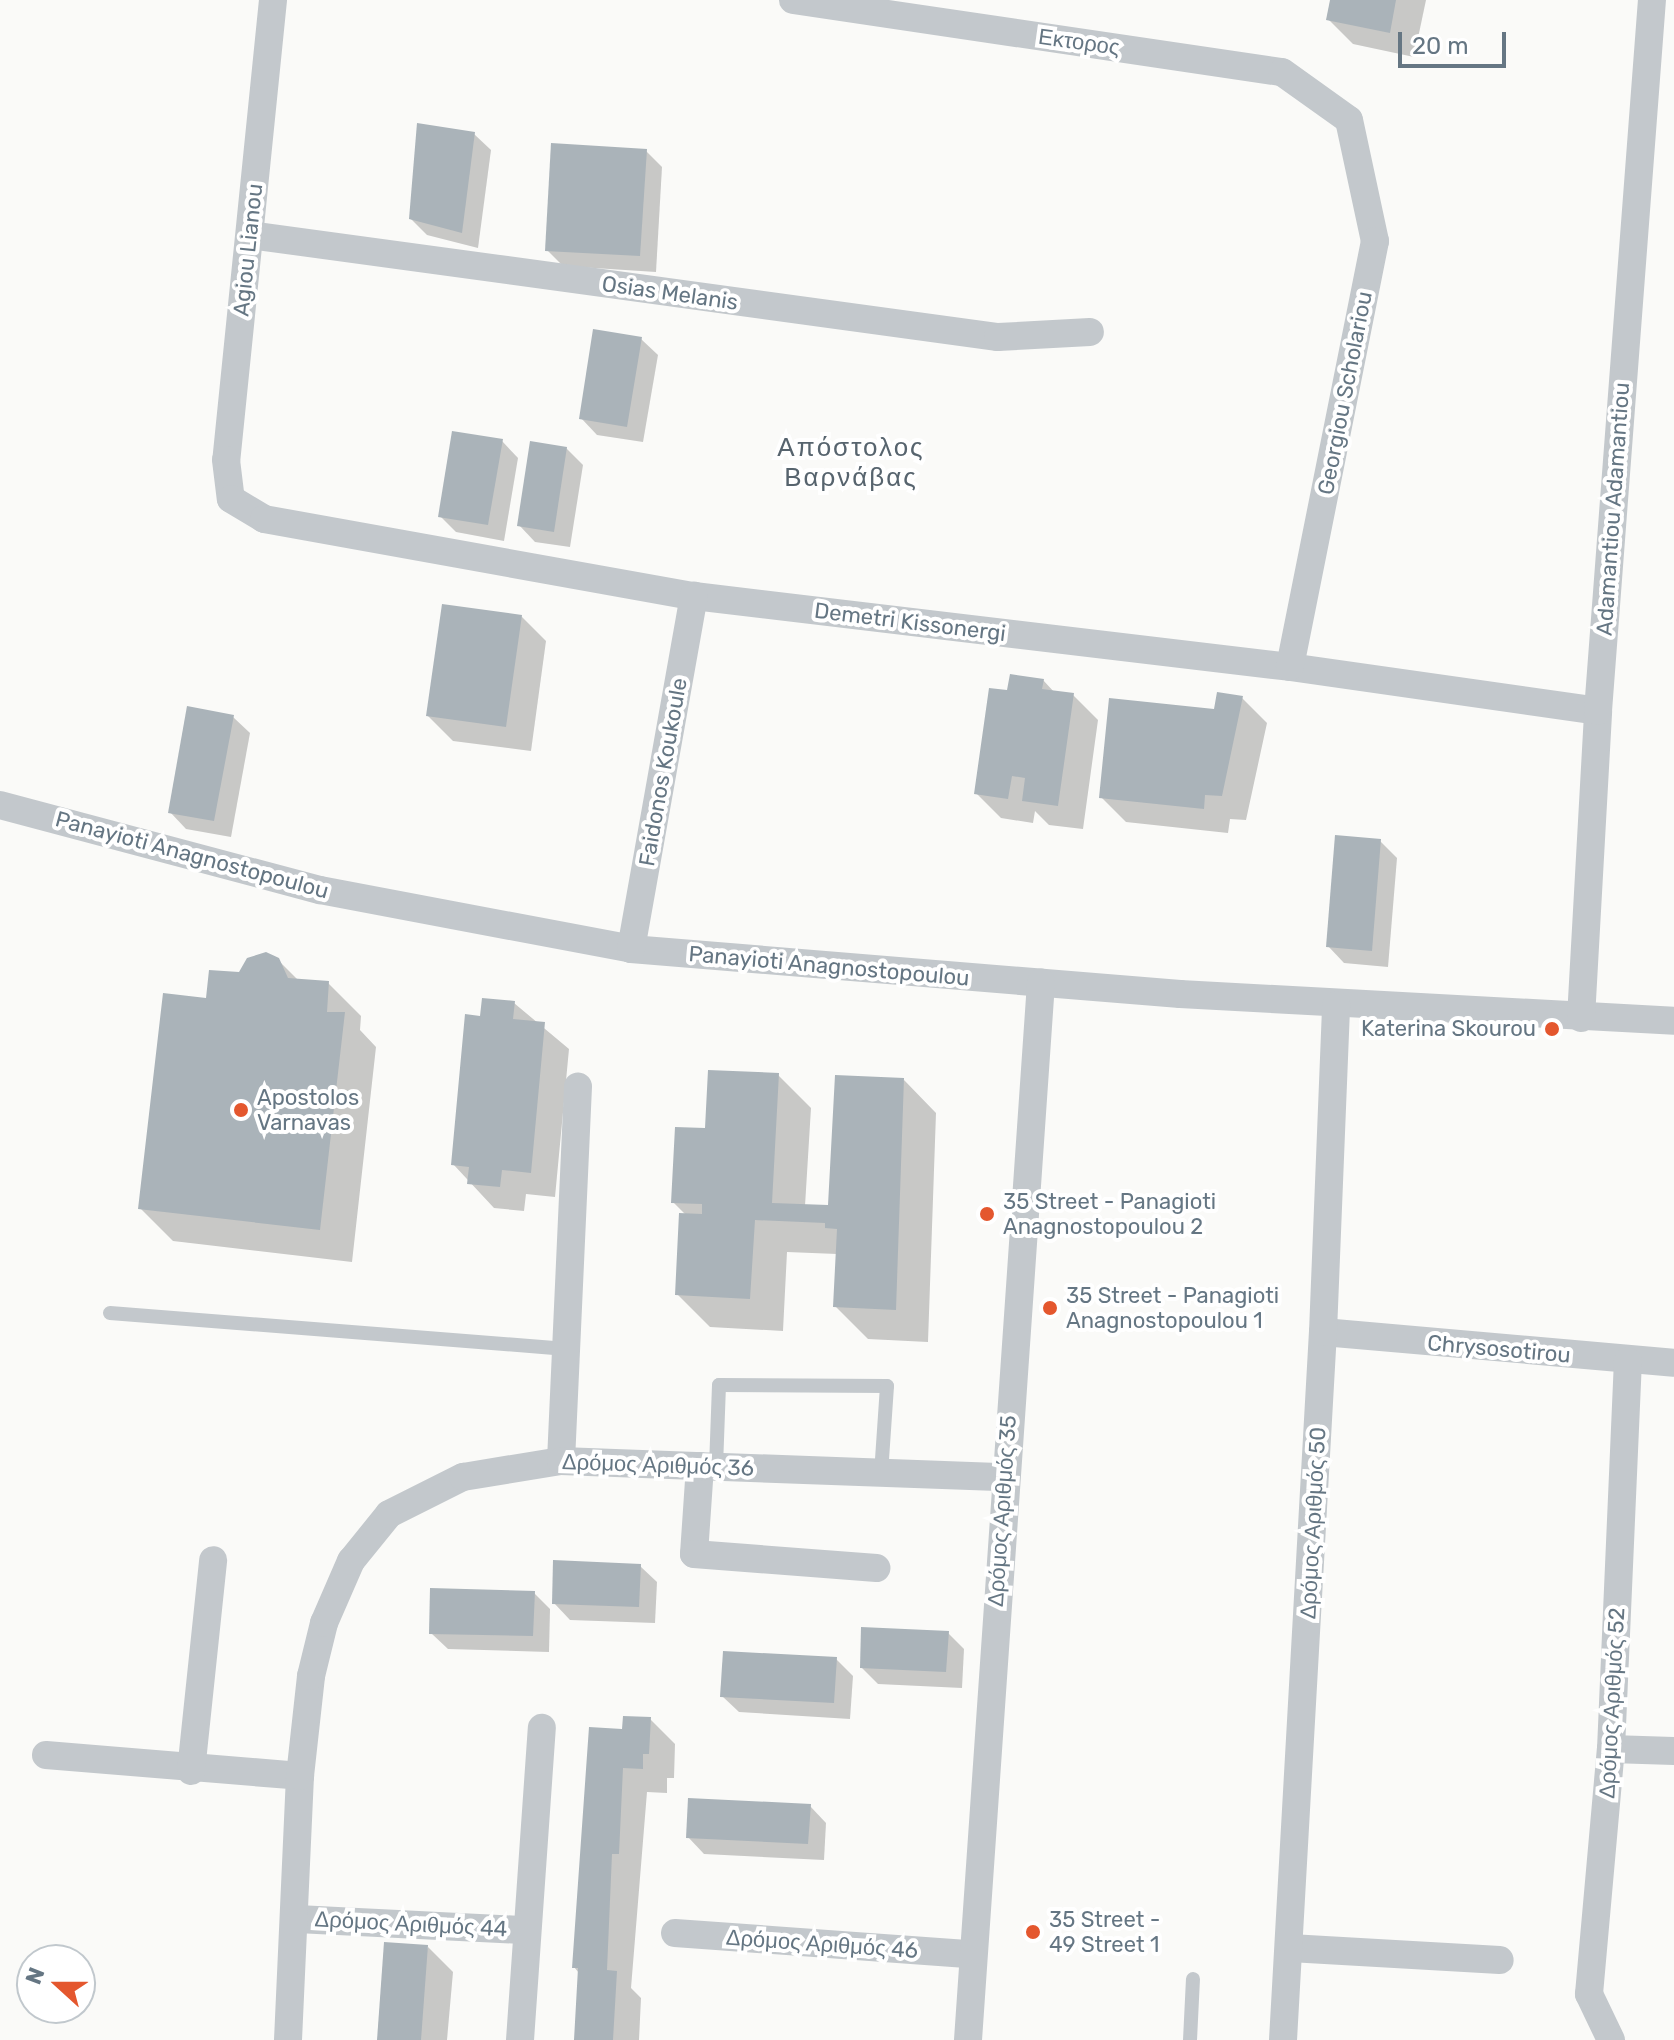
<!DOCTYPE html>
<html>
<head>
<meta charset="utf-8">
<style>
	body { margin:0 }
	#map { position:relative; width:1674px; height:2040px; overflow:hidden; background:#fafaf8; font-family:Rubik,sans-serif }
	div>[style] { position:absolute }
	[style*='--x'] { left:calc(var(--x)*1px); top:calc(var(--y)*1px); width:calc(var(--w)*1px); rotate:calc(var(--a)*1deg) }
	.shadow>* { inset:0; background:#0003 }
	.building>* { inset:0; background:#aab3b9 }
	.lane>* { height:14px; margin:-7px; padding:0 7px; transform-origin:7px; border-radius:7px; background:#c3c8cc }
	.street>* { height:28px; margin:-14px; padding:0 14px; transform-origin:14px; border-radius:14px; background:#c3c8cc }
	.dots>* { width:22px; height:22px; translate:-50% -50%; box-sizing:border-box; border:4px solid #fff; border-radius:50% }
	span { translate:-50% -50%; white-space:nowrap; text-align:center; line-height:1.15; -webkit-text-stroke:8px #fff; paint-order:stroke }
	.street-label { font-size:22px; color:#657683 }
	.poi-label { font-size:22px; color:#657683 }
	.right { translate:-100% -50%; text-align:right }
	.left { translate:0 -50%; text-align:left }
	.quarter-label { font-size:26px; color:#57646e; letter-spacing:2px }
	.north { position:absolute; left:16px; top:1944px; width:80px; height:80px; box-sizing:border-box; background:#fff; border:2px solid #c1c8cd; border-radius:50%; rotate:291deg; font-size:22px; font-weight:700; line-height:32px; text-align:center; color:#657683 }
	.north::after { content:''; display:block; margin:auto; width:28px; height:36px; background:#e4572e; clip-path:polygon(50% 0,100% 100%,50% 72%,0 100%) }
	.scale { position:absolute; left:1398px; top:32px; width:108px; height:36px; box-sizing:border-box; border:4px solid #657683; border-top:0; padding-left:10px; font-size:24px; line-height:28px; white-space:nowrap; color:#657683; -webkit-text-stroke:6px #fff; paint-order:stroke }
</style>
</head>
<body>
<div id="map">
	<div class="shadow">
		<div style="clip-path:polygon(1332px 0,1426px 0,1414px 57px,1353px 44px,1328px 19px)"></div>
		<div style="clip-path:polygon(474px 134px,491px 150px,478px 248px,427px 235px,411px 219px)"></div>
		<div style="clip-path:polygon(646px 151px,662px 167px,656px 272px,563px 266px,547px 250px)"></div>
		<div style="clip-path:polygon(641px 339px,658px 355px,643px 442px,597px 435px,581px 418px)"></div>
		<div style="clip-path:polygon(502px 441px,518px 458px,504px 541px,456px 532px,440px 516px)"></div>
		<div style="clip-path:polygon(566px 448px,583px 465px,570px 547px,535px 542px,519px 525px)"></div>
		<div style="clip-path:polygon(521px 616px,546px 641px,531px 751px,453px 741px,428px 716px)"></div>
		<div style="clip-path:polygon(1043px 680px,1055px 693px,1073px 695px,1098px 720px,1083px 829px,1049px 825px,1035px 811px,1033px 823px,1001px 818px,976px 793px,1009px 693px)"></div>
		<div style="clip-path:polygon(1242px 698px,1267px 723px,1246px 820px,1230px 819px,1228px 833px,1126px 822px,1101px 797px)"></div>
		<div style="clip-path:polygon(233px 717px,250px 733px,231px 837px,186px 829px,170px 812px)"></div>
		<div style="clip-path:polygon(1380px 841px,1397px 858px,1388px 967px,1344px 963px,1328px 946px)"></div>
		<div style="clip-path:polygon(278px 960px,299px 981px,328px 983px,361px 1016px,360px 1030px,376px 1047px,352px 1262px,173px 1241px,140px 1208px,207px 1000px,240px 974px)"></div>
		<div style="clip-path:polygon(514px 1003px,569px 1049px,555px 1197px,526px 1194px,524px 1211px,494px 1208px,453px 1164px,482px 1018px)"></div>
		<div style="clip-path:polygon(778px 1075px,811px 1108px,805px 1206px,830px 1207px,904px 1080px,936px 1113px,928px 1342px,868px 1339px,835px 1306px,837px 1254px,787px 1252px,783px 1331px,710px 1327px,677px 1294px,686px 1215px,673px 1202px,707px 1130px)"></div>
		<div style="clip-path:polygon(640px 1566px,657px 1582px,655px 1623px,570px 1620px,554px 1603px)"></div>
		<div style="clip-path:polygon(534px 1593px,550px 1609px,549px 1652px,448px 1649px,431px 1633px)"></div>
		<div style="clip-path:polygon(948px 1633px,964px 1649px,962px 1688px,878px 1684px,862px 1668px)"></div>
		<div style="clip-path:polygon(836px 1659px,853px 1676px,850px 1719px,739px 1712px,722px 1696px)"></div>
		<div style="clip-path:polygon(650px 1719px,675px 1744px,674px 1778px,667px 1778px,667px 1793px,647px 1792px,631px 1988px,641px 1998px,639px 2040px,576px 2040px,579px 1973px,574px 1967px,624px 1731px)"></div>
		<div style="clip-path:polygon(810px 1806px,826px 1823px,824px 1860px,704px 1854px,688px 1837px)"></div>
		<div style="clip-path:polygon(428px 1947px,453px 1972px,447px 2040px,379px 2040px)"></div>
	</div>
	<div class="building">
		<div style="clip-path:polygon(1330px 0,1396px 0,1390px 33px,1326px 20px)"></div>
		<div style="clip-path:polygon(417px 123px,475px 132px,462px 233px,409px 219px)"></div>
		<div style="clip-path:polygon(551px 143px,647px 149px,640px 256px,545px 251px)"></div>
		<div style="clip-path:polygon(593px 329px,642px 337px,627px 427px,579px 419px)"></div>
		<div style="clip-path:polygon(452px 431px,503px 439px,488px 525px,438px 517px)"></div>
		<div style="clip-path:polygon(530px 441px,567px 447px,554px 532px,517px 526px)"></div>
		<div style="clip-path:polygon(442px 604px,522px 615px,506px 727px,426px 716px)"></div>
		<div style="clip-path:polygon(1010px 674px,1044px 679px,1042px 689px,1074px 693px,1058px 806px,1022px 801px,1025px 778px,1012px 776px,1008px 799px,974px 794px,989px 688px,1007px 690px)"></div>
		<div style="clip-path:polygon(1217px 692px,1243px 696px,1222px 796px,1205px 795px,1204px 809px,1099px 798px,1109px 698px,1214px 709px)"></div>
		<div style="clip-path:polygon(187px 706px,234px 715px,214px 821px,168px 813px)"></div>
		<div style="clip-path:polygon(1335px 835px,1381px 839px,1372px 951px,1326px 947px)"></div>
		<div style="clip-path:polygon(266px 952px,279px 958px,288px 978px,329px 981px,327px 1012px,345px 1012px,320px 1230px,138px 1209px,163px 993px,206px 998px,209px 970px,239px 972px,247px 958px)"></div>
		<div style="clip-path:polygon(482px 998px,515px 1001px,513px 1019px,545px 1022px,531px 1173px,502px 1170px,500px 1187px,467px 1184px,469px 1167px,451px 1165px,465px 1014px,480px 1016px)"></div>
		<div style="clip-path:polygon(708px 1070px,779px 1073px,772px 1203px,828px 1205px,835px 1075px,904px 1078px,896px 1310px,833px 1307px,837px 1229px,825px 1228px,825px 1223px,755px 1220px,750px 1299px,675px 1295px,679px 1213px,702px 1214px,702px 1204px,671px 1203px,675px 1127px,705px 1128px)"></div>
		<div style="clip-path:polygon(553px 1560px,641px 1564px,639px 1607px,552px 1604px)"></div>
		<div style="clip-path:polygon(430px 1588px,535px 1591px,533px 1636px,429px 1634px)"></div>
		<div style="clip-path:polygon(861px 1627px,949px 1631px,946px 1672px,860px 1668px)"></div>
		<div style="clip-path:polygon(723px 1651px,837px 1657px,834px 1703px,720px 1697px)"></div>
		<div style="clip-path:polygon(623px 1716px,651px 1717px,649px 1754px,643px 1754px,643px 1769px,623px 1768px,619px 1854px,612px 1854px,607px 1970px,617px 1971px,613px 2040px,574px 2040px,578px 1968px,572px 1968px,589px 1727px,622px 1729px)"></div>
		<div style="clip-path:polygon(688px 1798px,811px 1804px,808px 1844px,686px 1838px)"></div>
		<div style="clip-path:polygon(384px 1942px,428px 1945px,421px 2040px,377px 2040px)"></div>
	</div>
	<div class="lane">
		<div style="--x:110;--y:1313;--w:458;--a:4.5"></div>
		<div style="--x:716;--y:1467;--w:82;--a:-87.9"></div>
		<div style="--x:719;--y:1385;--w:168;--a:0.3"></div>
		<div style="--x:887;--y:1386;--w:87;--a:93.9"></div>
		<div style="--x:1190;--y:2040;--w:61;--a:-87.2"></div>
	</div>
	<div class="street">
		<div style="--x:273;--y:0;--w:462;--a:95.8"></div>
		<div style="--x:226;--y:460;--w:39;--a:83"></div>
		<div style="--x:231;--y:499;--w:39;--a:31"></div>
		<div style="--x:264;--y:519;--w:437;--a:10.2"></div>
		<div style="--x:694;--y:596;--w:600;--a:6.79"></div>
		<div style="--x:1290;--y:667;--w:311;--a:8.1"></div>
		<div style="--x:793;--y:0;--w:494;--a:8.4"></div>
		<div style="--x:1282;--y:72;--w:82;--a:35.6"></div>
		<div style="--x:1349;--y:120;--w:124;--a:77.9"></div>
		<div style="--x:1375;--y:241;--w:434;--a:101.3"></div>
		<div style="--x:250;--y:235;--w:755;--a:7.77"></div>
		<div style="--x:998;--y:337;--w:92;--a:-3.1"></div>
		<div style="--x:0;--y:805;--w:331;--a:14.9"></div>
		<div style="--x:320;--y:890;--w:317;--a:10.7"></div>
		<div style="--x:631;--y:949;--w:551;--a:4.69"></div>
		<div style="--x:1180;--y:994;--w:495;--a:3.1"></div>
		<div style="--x:631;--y:949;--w:359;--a:-79.9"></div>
		<div style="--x:1581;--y:1018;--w:307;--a:-86.8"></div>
		<div style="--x:1598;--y:711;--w:713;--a:-85.66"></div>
		<div style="--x:1323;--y:1332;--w:352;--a:5"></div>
		<div style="--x:561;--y:1461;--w:375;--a:-87.4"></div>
		<div style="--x:700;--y:1466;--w:88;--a:93.9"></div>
		<div style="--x:694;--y:1554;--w:183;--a:4.4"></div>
		<div style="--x:1611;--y:1749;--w:63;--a:1.8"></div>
		<div style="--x:46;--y:1755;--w:255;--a:4.7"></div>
		<div style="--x:191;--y:1771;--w:212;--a:-84"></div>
		<div style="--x:297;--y:1919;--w:229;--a:2.8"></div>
		<div style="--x:675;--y:1933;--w:296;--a:4.1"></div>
		<div style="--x:1290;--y:1948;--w:210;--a:3.3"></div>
		<div style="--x:288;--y:2040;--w:264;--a:-87.4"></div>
		<div style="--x:300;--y:1776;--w:101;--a:-83.7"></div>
		<div style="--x:311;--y:1676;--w:55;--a:-76.2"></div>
		<div style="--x:324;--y:1623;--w:68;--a:-66.5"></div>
		<div style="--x:351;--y:1561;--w:60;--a:-51"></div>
		<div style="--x:389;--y:1514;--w:83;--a:-26.6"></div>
		<div style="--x:463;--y:1477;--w:99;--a:-9.3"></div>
		<div style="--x:561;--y:1461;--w:444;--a:2.1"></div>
		<div style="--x:520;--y:2040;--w:313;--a:-86"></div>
		<div style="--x:968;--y:2040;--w:1060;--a:-86.05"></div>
		<div style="--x:1283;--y:2040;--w:709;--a:-86.77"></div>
		<div style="--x:1323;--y:1332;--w:327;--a:-87.7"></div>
		<div style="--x:1611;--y:2040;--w:51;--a:-115.6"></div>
		<div style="--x:1589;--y:1994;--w:246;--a:-84.9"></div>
		<div style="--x:1611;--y:1749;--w:388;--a:-87.5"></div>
	</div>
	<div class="dots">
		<div style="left:1552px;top:1029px;background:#e4572e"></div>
		<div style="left:241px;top:1110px;background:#e4572e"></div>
		<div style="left:987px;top:1214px;background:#e4572e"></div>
		<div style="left:1050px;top:1308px;background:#e4572e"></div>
		<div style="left:1033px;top:1932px;background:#e4572e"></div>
	</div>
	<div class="street-label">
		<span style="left:1079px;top:42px;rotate:8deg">Εκτορος</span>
		<span style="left:248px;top:250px;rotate:-84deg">Agiou Lianou</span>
		<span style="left:670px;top:293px;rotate:8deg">Osias Melanis</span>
		<span style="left:1345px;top:393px;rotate:-79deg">Georgiou Scholariou</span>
		<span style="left:1613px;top:509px;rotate:-86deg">Adamantiou Adamantiou</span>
		<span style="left:910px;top:622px;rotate:7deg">Demetri Kissonergi</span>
		<span style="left:663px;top:772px;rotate:-80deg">Faidonos Koukoule</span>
		<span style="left:192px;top:855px;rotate:15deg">Panayioti Anagnostopoulou</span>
		<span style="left:829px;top:966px;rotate:5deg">Panayioti Anagnostopoulou</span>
		<span style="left:1499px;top:1349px;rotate:5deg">Chrysosotirou</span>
		<span style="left:658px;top:1465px;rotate:2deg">Δρόμος Αριθμός 36</span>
		<span style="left:1002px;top:1511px;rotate:-86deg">Δρόμος Αριθμός 35</span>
		<span style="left:1313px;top:1523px;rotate:-87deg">Δρόμος Αριθμός 50</span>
		<span style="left:1612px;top:1703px;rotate:-87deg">Δρόμος Αριθμός 52</span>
		<span style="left:411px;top:1924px;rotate:3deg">Δρόμος Αριθμός 44</span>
		<span style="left:822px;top:1944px;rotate:4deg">Δρόμος Αριθμός 46</span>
	</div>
	<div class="poi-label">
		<span class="right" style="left:1536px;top:1029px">Katerina Skourou</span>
		<span class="left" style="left:257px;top:1110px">Apostolos<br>Varnavas</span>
		<span class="left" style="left:1003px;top:1214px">35 Street - Panagioti<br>Anagnostopoulou 2</span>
		<span class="left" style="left:1066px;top:1308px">35 Street - Panagioti<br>Anagnostopoulou 1</span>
		<span class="left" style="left:1049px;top:1932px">35 Street -<br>49 Street 1</span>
	</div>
	<div class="quarter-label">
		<span style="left:851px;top:463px">Απόστολος<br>Βαρνάβας</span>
	</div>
	<div class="north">N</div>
	<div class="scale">20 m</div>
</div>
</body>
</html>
